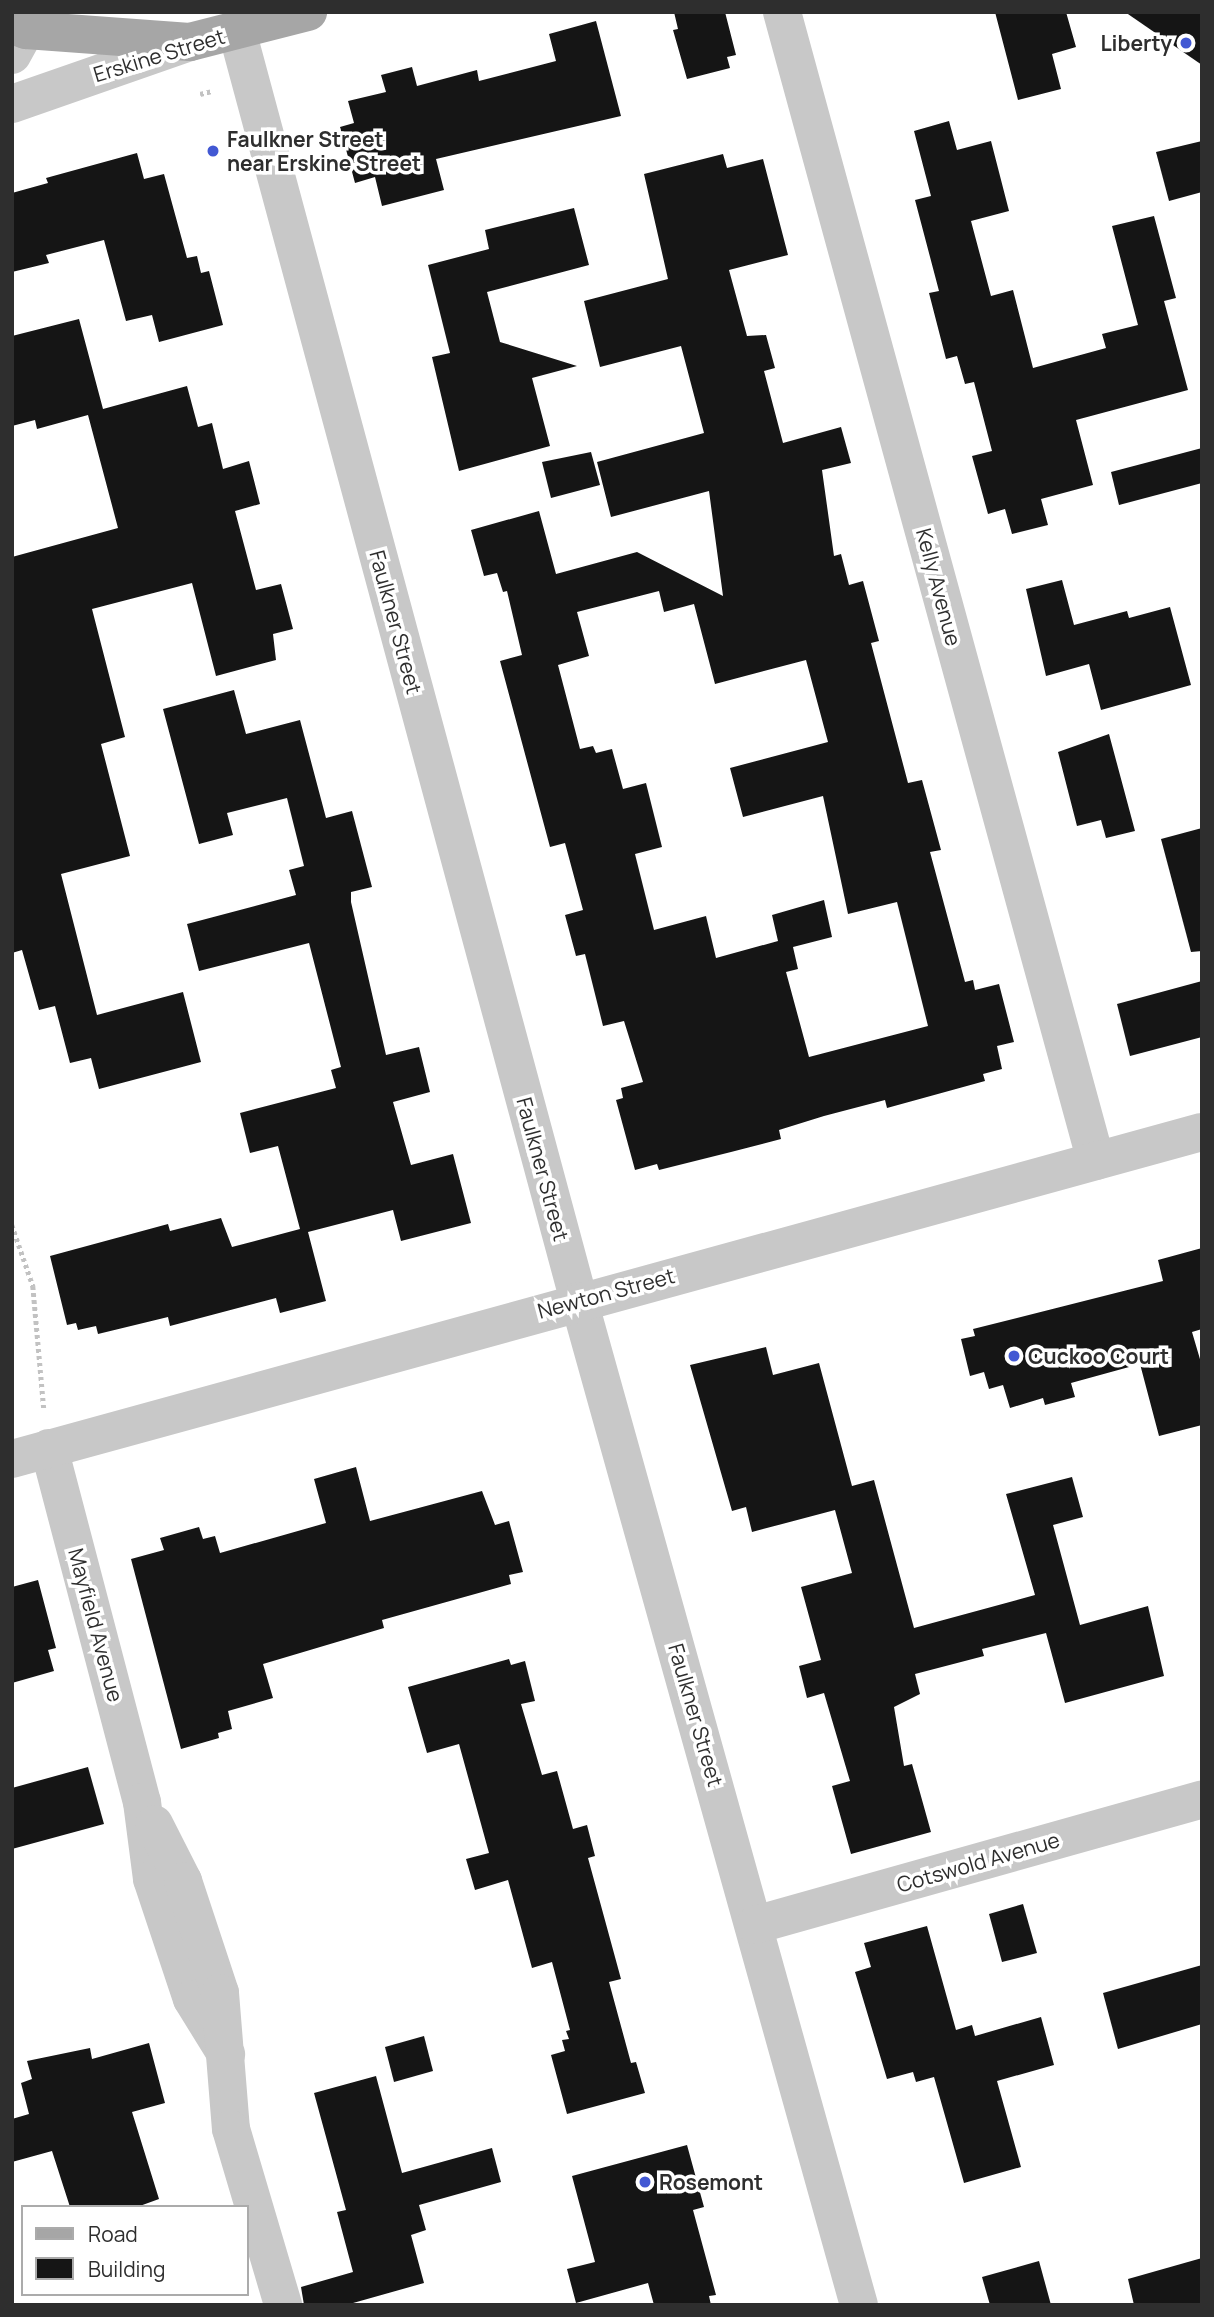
<!DOCTYPE html>
<html>
<head>
<meta charset="utf-8">
<style>
	body { margin:0 }
	#map { position:relative; width:1214px; height:2317px; overflow:hidden; background:#fff; font-family:Manrope,sans-serif }
	div>[style] { position:absolute }
	[style*='--x'] { left:calc(var(--x)*1px); top:calc(var(--y)*1px); width:calc(var(--w)*1px); rotate:calc(var(--a)*1deg) }
	.building>* { inset:0; background:#151515 }
	.path>* { height:4.5px; margin-top:-2.25px; transform-origin:0; background:repeating-linear-gradient(90deg,#c2c2c2 0 3.5px,transparent 0 7px) }
	.minor>* { height:38px; margin:-19px; padding:0 19px; transform-origin:19px; border-radius:19px; background:#c8c8c8 }
	.major>* { height:38px; margin:-19px; padding:0 19px; transform-origin:19px; border-radius:19px; background:#a6a6a6 }
	.dots>* { width:19px; height:19px; translate:-50% -50%; box-sizing:border-box; border:4px solid #fff; border-radius:50% }
	span { translate:-50% -50%; white-space:nowrap; text-align:center; line-height:1.15; -webkit-text-stroke:7px #fff; paint-order:stroke }
	.poi-label { font-size:21px; color:#2e2e2e; font-weight:700 }
	.right { translate:-100% -50%; text-align:right }
	.left { translate:0 -50%; text-align:left }
	.street-label { font-size:21px; color:#2e2e2e }
	.frame { position:absolute; inset:0; border:14px solid #2e2e2e; pointer-events:none }
	.legend { position:absolute; left:21px; top:2205px; width:228px; height:91px; box-sizing:border-box; background:#fff; border:2px solid #ababab; margin:0; padding:9px 12px; list-style:none; font-size:21px; color:#2e2e2e }
	.legend li { display:flex; align-items:center; gap:14px; height:35px }
	.legend b { width:35px; border:2px solid #ababab }
</style>
</head>
<body>
<div id="map">
	<div class="building">
		<div style="clip-path:polygon(674px 12px,725px 12px,736px 55px,727px 57px,730px 68px,687px 79px,673px 30px,678px 29px)"></div>
		<div style="clip-path:polygon(995px 12px,1066px 12px,1076px 47px,1052px 54px,1061px 89px,1018px 100px)"></div>
		<div style="clip-path:polygon(1125px 12px,1202px 12px,1202px 65px)"></div>
		<div style="clip-path:polygon(596px 21px,621px 116px,436px 159px,444px 190px,382px 206px,375px 177px,355px 183px,340px 127px,354px 123px,348px 101px,386px 92px,381px 75px,412px 67px,417px 86px,477px 70px,479px 81px,556px 61px,549px 34px)"></div>
		<div style="clip-path:polygon(949px 121px,957px 150px,991px 141px,1009px 211px,971px 221px,991px 296px,1013px 290px,1033px 368px,1106px 348px,1102px 334px,1138px 325px,1112px 226px,1154px 216px,1176px 298px,1164px 301px,1188px 390px,1076px 420px,1093px 485px,1041px 499px,1048px 525px,1012px 534px,1005px 509px,988px 514px,972px 456px,992px 451px,974px 382px,965px 384px,957px 356px,946px 359px,929px 293px,939px 291px,915px 200px,931px 196px,914px 131px)"></div>
		<div style="clip-path:polygon(1202px 141px,1202px 192px,1169px 201px,1156px 152px)"></div>
		<div style="clip-path:polygon(137px 153px,144px 179px,164px 174px,187px 258px,197px 256px,201px 273px,209px 271px,223px 325px,159px 342px,152px 315px,126px 321px,104px 240px,46px 255px,49px 263px,12px 272px,12px 193px,48px 183px,46px 178px)"></div>
		<div style="clip-path:polygon(evenodd,723px 154px,727px 168px,763px 159px,788px 255px,729px 270px,747px 336px,766px 335px,775px 368px,764px 371px,783px 443px,841px 427px,851px 463px,822px 470px,834px 556px,841px 554px,849px 585px,863px 581px,879px 641px,871px 643px,908px 783px,922px 780px,941px 850px,930px 852px,965px 982px,973px 980px,975px 990px,999px 984px,1014px 1042px,997px 1046px,1002px 1069px,983px 1074px,985px 1081px,887px 1108px,885px 1100px,824px 1116px,779px 1130px,781px 1139px,731px 1152px,659px 1170px,657px 1164px,635px 1170px,616px 1100px,623px 1098px,621px 1088px,643px 1082px,624px 1021px,603px 1026px,585px 954px,576px 956px,565px 915px,583px 910px,565px 843px,550px 847px,500px 661px,522px 655px,507px 591px,503px 592px,497px 573px,484px 576px,471px 530px,539px 511px,556px 574px,637px 552px,723px 596px,709px 491px,611px 517px,597px 462px,704px 433px,681px 346px,600px 367px,584px 301px,668px 279px,644px 174px,723px 154px,659px 591px,664px 612px,694px 604px,715px 684px,806px 660px,828px 742px,730px 768px,743px 817px,823px 796px,848px 914px,897px 902px,928px 1026px,809px 1057px,786px 972px,798px 969px,793px 947px,832px 937px,824px 900px,772px 915px,778px 941px,716px 958px,706px 916px,654px 930px,635px 854px,662px 847px,646px 783px,623px 789px,612px 749px,596px 753px,593px 746px,580px 749px,558px 665px,589px 656px,577px 612px,659px 591px)"></div>
		<div style="clip-path:polygon(574px 208px,589px 265px,487px 292px,500px 342px,577px 366px,532px 378px,550px 446px,459px 471px,432px 357px,450px 353px,428px 265px,489px 249px,485px 230px)"></div>
		<div style="clip-path:polygon(79px 319px,103px 409px,187px 386px,198px 427px,212px 423px,223px 469px,249px 461px,260px 504px,235px 511px,256px 590px,281px 584px,293px 629px,273px 634px,276px 660px,216px 676px,192px 583px,92px 609px,125px 737px,101px 744px,130px 856px,61px 874px,97px 1015px,183px 992px,201px 1062px,99px 1089px,91px 1058px,70px 1063px,55px 1006px,39px 1010px,22px 950px,12px 953px,12px 557px,118px 528px,88px 415px,37px 429px,35px 420px,12px 426px,12px 336px)"></div>
		<div style="clip-path:polygon(1202px 448px,1202px 483px,1119px 505px,1111px 472px)"></div>
		<div style="clip-path:polygon(591px 452px,600px 485px,551px 498px,542px 462px)"></div>
		<div style="clip-path:polygon(1062px 580px,1074px 625px,1127px 611px,1129px 618px,1170px 607px,1191px 685px,1101px 710px,1089px 664px,1046px 676px,1026px 589px)"></div>
		<div style="clip-path:polygon(234px 690px,246px 734px,300px 720px,326px 818px,352px 811px,372px 887px,351px 892px,351px 902px,386px 1055px,419px 1047px,430px 1092px,393px 1102px,411px 1165px,453px 1154px,471px 1223px,401px 1241px,393px 1210px,308px 1232px,326px 1301px,280px 1313px,276px 1298px,170px 1326px,168px 1317px,98px 1334px,96px 1326px,78px 1330px,76px 1323px,67px 1325px,50px 1256px,168px 1224px,170px 1231px,221px 1218px,232px 1247px,300px 1229px,278px 1146px,250px 1153px,240px 1113px,336px 1088px,331px 1070px,341px 1067px,309px 943px,199px 971px,187px 924px,296px 895px,289px 870px,304px 866px,287px 798px,227px 813px,233px 835px,199px 844px,163px 709px)"></div>
		<div style="clip-path:polygon(1109px 734px,1135px 831px,1106px 838px,1101px 820px,1077px 826px,1058px 752px)"></div>
		<div style="clip-path:polygon(1202px 828px,1202px 951px,1191px 952px,1161px 839px)"></div>
		<div style="clip-path:polygon(1202px 981px,1202px 1037px,1130px 1056px,1117px 1004px)"></div>
		<div style="clip-path:polygon(1202px 1248px,1202px 1329px,1192px 1332px,1202px 1366px,1202px 1425px,1159px 1436px,1140px 1364px,1071px 1383px,1075px 1397px,1045px 1405px,1043px 1398px,1010px 1408px,1003px 1385px,989px 1389px,984px 1372px,970px 1376px,961px 1339px,975px 1336px,973px 1329px,1163px 1281px,1158px 1260px)"></div>
		<div style="clip-path:polygon(766px 1347px,773px 1375px,819px 1363px,852px 1486px,874px 1480px,914px 1628px,1035px 1595px,1006px 1494px,1072px 1477px,1083px 1517px,1053px 1525px,1080px 1625px,1148px 1606px,1164px 1676px,1065px 1703px,1046px 1633px,982px 1649px,984px 1656px,915px 1674px,920px 1694px,894px 1707px,904px 1766px,912px 1764px,931px 1832px,851px 1854px,832px 1786px,850px 1781px,824px 1693px,807px 1698px,799px 1666px,821px 1660px,801px 1587px,852px 1573px,835px 1510px,752px 1532px,746px 1507px,732px 1511px,690px 1365px)"></div>
		<div style="clip-path:polygon(356px 1467px,370px 1521px,482px 1491px,495px 1525px,509px 1521px,523px 1572px,509px 1575px,511px 1584px,382px 1620px,384px 1628px,263px 1664px,273px 1698px,228px 1711px,232px 1729px,218px 1733px,219px 1738px,181px 1749px,131px 1559px,164px 1550px,160px 1538px,199px 1527px,203px 1539px,215px 1536px,220px 1553px,326px 1523px,314px 1479px)"></div>
		<div style="clip-path:polygon(38px 1580px,56px 1648px,48px 1650px,54px 1671px,12px 1683px,12px 1587px)"></div>
		<div style="clip-path:polygon(509px 1659px,511px 1665px,525px 1661px,535px 1701px,521px 1704px,542px 1775px,557px 1771px,573px 1829px,587px 1825px,595px 1856px,588px 1858px,621px 1979px,609px 1982px,631px 2063px,636px 2062px,645px 2093px,567px 2114px,551px 2055px,565px 2051px,562px 2040px,569px 2039px,566px 2031px,570px 2030px,552px 1962px,532px 1968px,508px 1880px,475px 1890px,466px 1859px,489px 1853px,459px 1744px,427px 1753px,408px 1687px)"></div>
		<div style="clip-path:polygon(88px 1767px,104px 1824px,12px 1849px,12px 1788px)"></div>
		<div style="clip-path:polygon(1023px 1904px,1037px 1953px,1002px 1962px,989px 1914px)"></div>
		<div style="clip-path:polygon(927px 1926px,956px 2030px,972px 2025px,975px 2036px,1041px 2017px,1054px 2065px,997px 2081px,1021px 2167px,964px 2183px,934px 2077px,916px 2082px,913px 2072px,887px 2079px,855px 1972px,871px 1967px,864px 1943px)"></div>
		<div style="clip-path:polygon(1202px 1965px,1202px 2024px,1118px 2049px,1103px 1993px)"></div>
		<div style="clip-path:polygon(424px 2036px,433px 2071px,394px 2082px,385px 2047px)"></div>
		<div style="clip-path:polygon(149px 2043px,165px 2103px,132px 2112px,159px 2199px,137px 2207px,70px 2207px,52px 2151px,12px 2162px,12px 2119px,29px 2114px,21px 2083px,32px 2079px,27px 2061px,90px 2048px,92px 2059px)"></div>
		<div style="clip-path:polygon(376px 2076px,402px 2173px,492px 2148px,501px 2182px,419px 2205px,426px 2230px,411px 2235px,424px 2283px,346px 2305px,304px 2305px,301px 2287px,353px 2272px,337px 2212px,346px 2210px,314px 2093px)"></div>
		<div style="clip-path:polygon(687px 2145px,704px 2207px,693px 2210px,716px 2295px,709px 2296px,711px 2305px,654px 2305px,648px 2283px,576px 2303px,567px 2269px,595px 2262px,572px 2176px)"></div>
		<div style="clip-path:polygon(1202px 2258px,1202px 2305px,1134px 2305px,1128px 2279px)"></div>
		<div style="clip-path:polygon(1039px 2261px,1051px 2305px,990px 2305px,982px 2277px)"></div>
	</div>
	<div class="path">
		<div style="--x:200;--y:94;--w:12;--a:-14"></div>
		<div style="--x:12;--y:1225;--w:65;--a:71"></div>
		<div style="--x:33;--y:1286;--w:123;--a:84.9"></div>
	</div>
	<div class="minor">
		<div style="--x:782;--y:12;--w:1191;--a:74.72"></div>
		<div style="--x:237;--y:31;--w:1315;--a:74.93"></div>
		<div style="--x:579;--y:1301;--w:1042;--a:74.42"></div>
		<div style="--x:12;--y:55;--w:29;--a:-61"></div>
		<div style="--x:12;--y:104;--w:188;--a:-19.2"></div>
		<div style="--x:49;--y:1448;--w:366;--a:75.3"></div>
		<div style="--x:142;--y:1802;--w:78;--a:82.6"></div>
		<div style="--x:152;--y:1879;--w:126;--a:71.6"></div>
		<div style="--x:192;--y:1999;--w:65;--a:58.3"></div>
		<div style="--x:12;--y:1459;--w:1234;--a:-15.37"></div>
		<div style="--x:154;--y:1824;--w:64;--a:63"></div>
		<div style="--x:183;--y:1881;--w:118;--a:71.7"></div>
		<div style="--x:220;--y:1993;--w:136;--a:85.4"></div>
		<div style="--x:231;--y:2129;--w:184;--a:73.5"></div>
		<div style="--x:755;--y:1925;--w:464;--a:-15.7"></div>
	</div>
	<div class="major">
		<div style="--x:12;--y:25;--w:15;--a:20"></div>
		<div style="--x:26;--y:30;--w:164;--a:4.2"></div>
		<div style="--x:190;--y:42;--w:122;--a:-14.3"></div>
	</div>
	<div class="dots">
		<div style="left:1186px;top:43px;background:#4258d3"></div>
		<div style="left:213px;top:151px;background:#4258d3"></div>
		<div style="left:1014px;top:1356px;background:#4258d3"></div>
		<div style="left:645px;top:2182px;background:#4258d3"></div>
	</div>
	<div class="poi-label">
		<span class="right" style="left:1172px;top:43px">Liberty</span>
		<span class="left" style="left:227px;top:151px">Faulkner Street<br>near Erskine Street</span>
		<span class="left" style="left:1028px;top:1356px">Cuckoo Court</span>
		<span class="left" style="left:659px;top:2182px">Rosemont</span>
	</div>
	<div class="street-label">
		<span style="left:159px;top:55px;rotate:-17deg">Erskine Street</span>
		<span style="left:939px;top:587px;rotate:75deg">Kelly Avenue</span>
		<span style="left:396px;top:622px;rotate:75deg">Faulkner Street</span>
		<span style="left:543px;top:1169px;rotate:75deg">Faulkner Street</span>
		<span style="left:606px;top:1293px;rotate:-15deg">Newton Street</span>
		<span style="left:96px;top:1625px;rotate:75deg">Mayfield Avenue</span>
		<span style="left:696px;top:1715px;rotate:74deg">Faulkner Street</span>
		<span style="left:978px;top:1862px;rotate:-16deg">Cotswold Avenue</span>
	</div>
	<div class="frame"></div>
	<ul class="legend">
	<li><b style="height:9px;background:#a6a6a6"></b>Road</li>
	<li><b style="height:19px;background:#151515"></b>Building</li>
	</ul>
</div>
</body>
</html>
